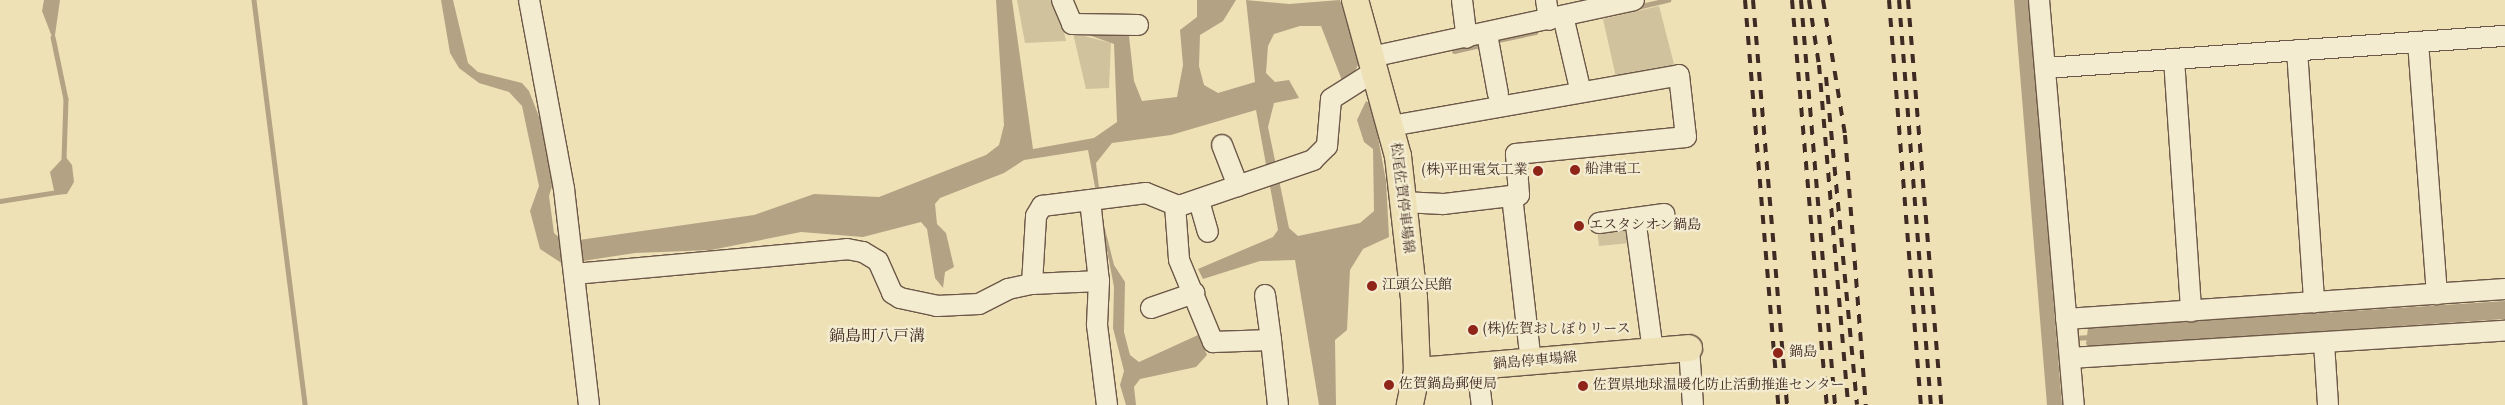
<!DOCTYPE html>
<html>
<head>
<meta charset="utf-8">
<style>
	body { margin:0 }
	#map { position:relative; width:2505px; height:405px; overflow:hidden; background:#eee1b6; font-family:Vollkorn,"Noto Serif JP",serif }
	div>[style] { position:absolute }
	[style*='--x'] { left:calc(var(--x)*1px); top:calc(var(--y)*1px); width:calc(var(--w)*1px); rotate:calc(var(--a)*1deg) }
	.green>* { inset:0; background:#d0c29d }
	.water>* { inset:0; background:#b3a384 }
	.stream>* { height:4.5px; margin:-2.25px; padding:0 2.25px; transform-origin:2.25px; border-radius:2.25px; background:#b3a384 }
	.roads { filter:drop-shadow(1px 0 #6c5848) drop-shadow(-1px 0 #6c5848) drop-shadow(0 1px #6c5848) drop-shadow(0 -1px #6c5848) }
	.minor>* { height:20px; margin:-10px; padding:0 10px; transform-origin:10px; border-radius:10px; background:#f4ecd0 }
	.major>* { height:26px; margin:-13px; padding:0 13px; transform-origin:13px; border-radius:13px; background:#eee1b6 }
	.rail>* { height:4px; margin-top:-2px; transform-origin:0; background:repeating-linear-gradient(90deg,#402b24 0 9px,transparent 0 18px) }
	.dots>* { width:14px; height:14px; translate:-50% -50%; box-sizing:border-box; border:2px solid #f4ecd0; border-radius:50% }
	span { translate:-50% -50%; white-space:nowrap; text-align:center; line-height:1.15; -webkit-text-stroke:4.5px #f4ecd0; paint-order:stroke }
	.poi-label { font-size:14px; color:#402b24 }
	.left { translate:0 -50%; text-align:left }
	.right { translate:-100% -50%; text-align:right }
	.street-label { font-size:14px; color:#402b24 }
	.quarter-label { font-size:16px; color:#402b24 }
</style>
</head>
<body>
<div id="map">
	<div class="green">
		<div style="clip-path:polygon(1017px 0,1057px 0,1066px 41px,1025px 43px)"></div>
		<div style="clip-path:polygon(1659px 6px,1675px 68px,1617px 82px,1603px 19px)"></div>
		<div style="clip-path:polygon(1073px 33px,1111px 43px,1109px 88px,1086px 89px)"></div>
		<div style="clip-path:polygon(1628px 226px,1630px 243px,1599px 246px,1597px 229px)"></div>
	</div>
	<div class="water">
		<div style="clip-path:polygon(44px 0,60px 0,54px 42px,42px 11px)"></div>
		<div style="clip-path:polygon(441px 0,453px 0,468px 63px,478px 72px,522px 83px,529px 91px,545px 132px,553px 183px,549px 196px,554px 233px,562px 240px,579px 240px,754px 215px,814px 194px,879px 197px,986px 155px,999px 145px,1004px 125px,996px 0,1012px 0,1033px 149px,1094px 138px,1117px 122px,1114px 44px,1080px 32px,1123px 30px,1129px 36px,1134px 81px,1142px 101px,1177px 97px,1183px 65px,1180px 30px,1197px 17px,1197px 0,1236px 0,1223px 21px,1200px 35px,1199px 66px,1204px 85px,1218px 93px,1255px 82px,1246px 0,1289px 4px,1340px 0,1359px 63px,1349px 83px,1343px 83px,1321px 26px,1300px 26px,1274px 34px,1268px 46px,1266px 73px,1275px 82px,1289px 80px,1299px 98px,1274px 103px,1268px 127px,1289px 228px,1298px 236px,1360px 223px,1374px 211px,1373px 149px,1364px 142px,1357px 120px,1366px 101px,1372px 105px,1386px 181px,1389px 237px,1363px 249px,1350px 270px,1347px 330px,1335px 340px,1336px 405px,1319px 405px,1295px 260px,1260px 261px,1203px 279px,1198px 269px,1273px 237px,1278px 230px,1256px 110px,1171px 135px,1112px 143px,1096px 163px,1103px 221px,1114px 265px,1125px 282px,1124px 332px,1130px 355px,1139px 362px,1198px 335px,1207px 355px,1196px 367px,1140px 379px,1134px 387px,1136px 405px,1126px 405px,1120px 385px,1124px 371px,1113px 328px,1114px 287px,1088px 150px,1024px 160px,1004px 173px,940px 198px,935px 204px,937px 224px,946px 233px,954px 267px,945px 272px,943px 288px,935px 278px,927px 229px,921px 222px,863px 237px,801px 232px,711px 250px,635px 253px,563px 264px,540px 249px,530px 211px,539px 186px,522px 106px,509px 92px,479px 83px,459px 68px,450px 53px)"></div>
		<div style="clip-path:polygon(2014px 0,2029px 0,2062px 405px,2047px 405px)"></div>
		<div style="clip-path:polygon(65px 156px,72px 165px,74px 182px,67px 194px,55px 195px,50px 172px)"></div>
		<div style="clip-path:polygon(2505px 301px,2505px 319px,2089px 347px,2086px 344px,2088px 328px)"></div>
	</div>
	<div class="stream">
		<div style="--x:254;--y:0;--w:408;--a:82.8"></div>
		<div style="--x:1637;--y:7;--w:32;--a:-13"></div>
		<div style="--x:53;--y:37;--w:63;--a:78.2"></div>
		<div style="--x:66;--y:99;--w:61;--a:91.9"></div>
		<div style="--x:1498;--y:40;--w:38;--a:-12"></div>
		<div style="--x:1454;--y:51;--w:26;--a:-13"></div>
		<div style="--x:0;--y:201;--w:58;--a:-9"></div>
		<div style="--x:2073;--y:338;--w:17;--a:-3"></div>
	</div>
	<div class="roads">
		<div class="minor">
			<div style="--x:529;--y:0;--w:192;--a:79.5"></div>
			<div style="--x:564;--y:189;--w:217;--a:83.4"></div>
			<div style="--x:1062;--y:0;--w:26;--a:67"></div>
			<div style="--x:1072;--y:24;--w:66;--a:0.9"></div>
			<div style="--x:1462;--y:0;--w:38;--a:83"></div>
			<div style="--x:1546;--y:0;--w:20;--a:81"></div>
			<div style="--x:2039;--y:0;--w:407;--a:85.1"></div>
			<div style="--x:1563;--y:16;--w:70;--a:76.8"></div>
			<div style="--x:1487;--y:34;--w:61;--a:79.6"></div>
			<div style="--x:2418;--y:42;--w:253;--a:85.7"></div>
			<div style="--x:2297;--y:50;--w:253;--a:86.1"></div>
			<div style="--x:1371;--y:57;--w:269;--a:-12.2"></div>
			<div style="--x:2174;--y:59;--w:253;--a:86.1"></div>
			<div style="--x:2045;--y:68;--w:461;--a:-4"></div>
			<div style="--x:1391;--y:126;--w:292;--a:-10"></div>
			<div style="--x:1679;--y:75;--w:62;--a:83.6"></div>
			<div style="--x:1686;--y:137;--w:171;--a:174.3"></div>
			<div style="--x:1516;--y:154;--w:41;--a:85.8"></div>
			<div style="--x:1519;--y:195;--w:77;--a:173.2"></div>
			<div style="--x:1443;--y:204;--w:41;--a:-177.2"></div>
			<div style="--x:1222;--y:145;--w:44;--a:68.7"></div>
			<div style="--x:1512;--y:196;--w:168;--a:83.5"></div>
			<div style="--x:1090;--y:200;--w:81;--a:83.7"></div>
			<div style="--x:1199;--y:201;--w:32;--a:74"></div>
			<div style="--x:1175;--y:205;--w:55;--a:85.8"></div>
			<div style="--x:1179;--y:260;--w:89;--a:67.5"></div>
			<div style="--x:1213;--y:342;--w:58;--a:-2"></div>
			<div style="--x:1271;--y:340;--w:65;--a:83.9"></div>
			<div style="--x:1635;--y:218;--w:134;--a:82.3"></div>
			<div style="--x:1599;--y:223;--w:66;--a:-7.9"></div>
			<div style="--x:574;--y:274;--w:274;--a:-5.2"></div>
			<div style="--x:847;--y:249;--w:16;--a:11"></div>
			<div style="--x:863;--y:252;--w:17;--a:31"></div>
			<div style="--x:878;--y:261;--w:35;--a:66"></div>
			<div style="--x:892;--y:293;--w:9;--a:32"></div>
			<div style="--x:900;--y:298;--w:38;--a:12"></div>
			<div style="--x:937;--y:306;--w:42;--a:-2.7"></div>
			<div style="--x:979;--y:304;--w:33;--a:-27"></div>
			<div style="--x:1008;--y:289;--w:25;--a:-12"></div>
			<div style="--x:1032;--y:284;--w:67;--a:-2.6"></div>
			<div style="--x:1099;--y:281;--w:44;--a:92.6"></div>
			<div style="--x:1097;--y:325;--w:81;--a:82.9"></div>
			<div style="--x:1032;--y:284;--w:68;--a:-86.6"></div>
			<div style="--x:1036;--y:216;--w:12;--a:-59"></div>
			<div style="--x:1042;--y:206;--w:105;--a:-7.1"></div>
			<div style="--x:1146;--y:193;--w:35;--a:22"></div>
			<div style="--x:1179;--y:206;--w:142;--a:-18.9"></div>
			<div style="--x:1313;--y:160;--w:20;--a:-45"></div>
			<div style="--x:1327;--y:146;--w:47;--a:-85.1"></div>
			<div style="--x:1331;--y:99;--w:52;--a:-32.5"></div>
			<div style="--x:1265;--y:295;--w:45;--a:82.4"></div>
			<div style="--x:1151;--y:308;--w:46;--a:-19.2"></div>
			<div style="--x:2066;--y:319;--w:440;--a:-3.9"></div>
			<div style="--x:2324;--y:343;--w:62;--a:86.3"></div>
			<div style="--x:1689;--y:348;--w:57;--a:86"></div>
			<div style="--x:2070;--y:358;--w:436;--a:-3.6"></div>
			<div style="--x:1477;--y:366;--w:39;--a:83"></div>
		</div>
		<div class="major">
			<div style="--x:1355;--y:0;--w:162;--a:74.6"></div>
			<div style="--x:1398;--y:156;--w:143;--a:83.6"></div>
			<div style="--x:1414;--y:298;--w:73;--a:87.6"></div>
			<div style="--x:1417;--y:371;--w:35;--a:102"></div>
			<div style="--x:1417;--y:371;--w:273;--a:-4.8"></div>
		</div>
	</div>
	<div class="rail">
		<div style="--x:1745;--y:0;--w:406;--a:85.3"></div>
		<div style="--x:1753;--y:0;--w:406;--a:85.2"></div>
		<div style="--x:1792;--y:0;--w:407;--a:85.1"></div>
		<div style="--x:1801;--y:0;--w:406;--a:85.2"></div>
		<div style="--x:1809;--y:0;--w:66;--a:81.3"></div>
		<div style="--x:1819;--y:65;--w:341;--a:85.1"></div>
		<div style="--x:1823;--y:0;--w:137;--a:80.7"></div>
		<div style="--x:1845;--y:135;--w:271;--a:85.6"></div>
		<div style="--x:1889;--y:0;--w:406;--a:85.5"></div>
		<div style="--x:1899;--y:0;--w:406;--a:85.5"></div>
		<div style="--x:1908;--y:0;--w:406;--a:85.3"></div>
		<div style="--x:1826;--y:77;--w:329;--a:84.6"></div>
	</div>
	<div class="dots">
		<div style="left:1575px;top:170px;background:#8f2418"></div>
		<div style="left:1538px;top:171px;background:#8f2418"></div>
		<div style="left:1579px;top:226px;background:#8f2418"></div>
		<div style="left:1372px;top:286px;background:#8f2418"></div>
		<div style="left:1473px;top:330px;background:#8f2418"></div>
		<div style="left:1778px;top:353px;background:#8f2418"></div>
		<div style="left:1389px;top:385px;background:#8f2418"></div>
		<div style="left:1583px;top:386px;background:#8f2418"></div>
	</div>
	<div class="poi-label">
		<span class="left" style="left:1585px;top:170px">船津電工</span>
		<span class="right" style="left:1528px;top:171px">(株)平田電気工業</span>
		<span class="left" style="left:1589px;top:226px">エスタシオン鍋島</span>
		<span class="left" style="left:1382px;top:286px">江頭公民館</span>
		<span class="left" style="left:1483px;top:330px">(株)佐賀おしぼりリース</span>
		<span class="left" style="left:1789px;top:353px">鍋島</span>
		<span class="left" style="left:1399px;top:385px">佐賀鍋島郵便局</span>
		<span class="left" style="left:1593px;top:386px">佐賀県地球温暖化防止活動推進センター</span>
	</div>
	<div class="street-label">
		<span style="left:1401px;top:198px;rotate:83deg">松尾佐賀停車場線</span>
		<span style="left:1535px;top:362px;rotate:-5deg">鍋島停車場線</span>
	</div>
	<div class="quarter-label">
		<span style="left:877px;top:337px">鍋島町八戸溝</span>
	</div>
</div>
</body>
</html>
